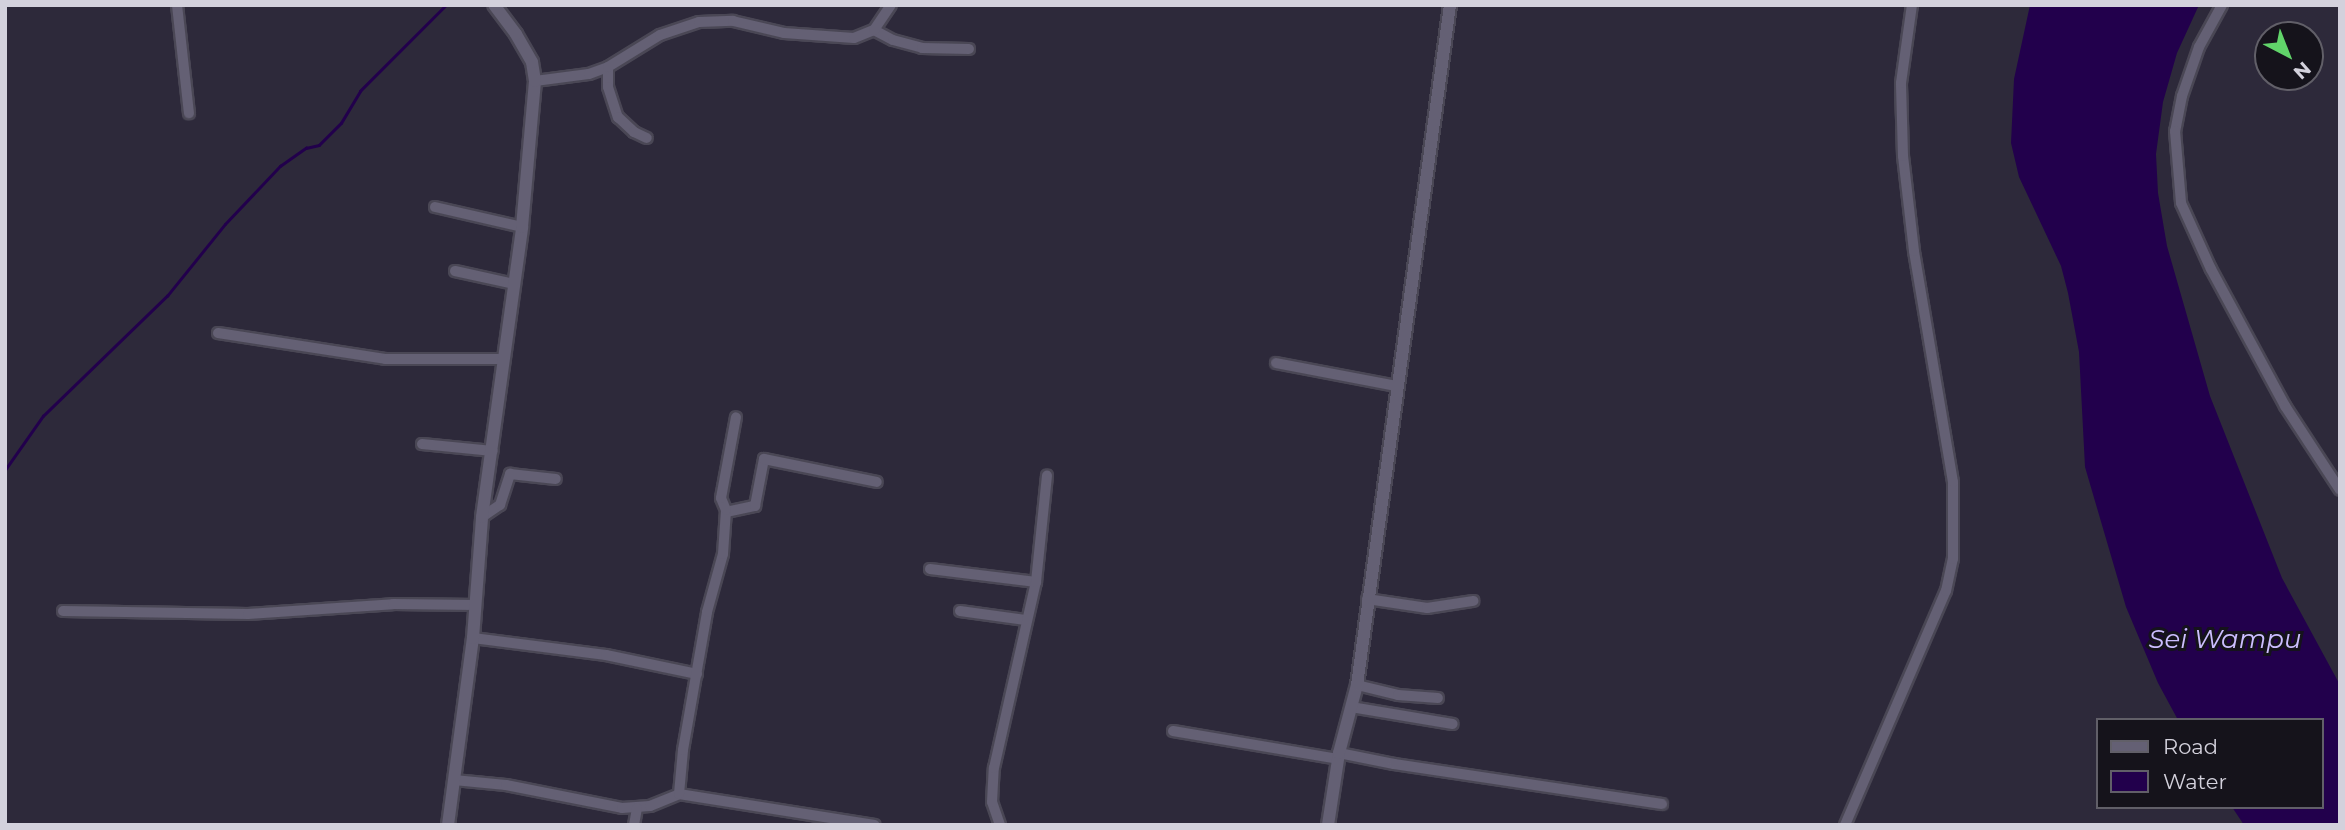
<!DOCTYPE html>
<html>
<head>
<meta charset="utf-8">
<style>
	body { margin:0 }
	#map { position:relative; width:2345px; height:830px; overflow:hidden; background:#2d293a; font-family:Montserrat,sans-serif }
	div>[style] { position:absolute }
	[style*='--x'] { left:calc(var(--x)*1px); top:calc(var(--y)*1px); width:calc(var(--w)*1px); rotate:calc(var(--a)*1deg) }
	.water>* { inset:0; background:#22004c }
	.stream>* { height:2.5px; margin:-1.25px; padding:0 1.25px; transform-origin:1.25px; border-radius:1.25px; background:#22004c }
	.roads { filter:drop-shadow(2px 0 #4a4755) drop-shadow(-2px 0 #4a4755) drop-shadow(0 2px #4a4755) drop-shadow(0 -2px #4a4755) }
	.minor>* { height:10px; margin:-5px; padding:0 5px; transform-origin:5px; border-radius:5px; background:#646074 }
	.tertiary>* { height:12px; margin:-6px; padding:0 6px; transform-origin:6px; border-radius:6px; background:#646074 }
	span { translate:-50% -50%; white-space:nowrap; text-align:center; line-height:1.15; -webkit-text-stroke:6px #15131b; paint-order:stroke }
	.water-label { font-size:26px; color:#ccbeff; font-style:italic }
	.frame { position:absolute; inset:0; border:7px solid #d3d1dc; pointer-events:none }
	.legend { position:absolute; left:2096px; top:718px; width:228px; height:91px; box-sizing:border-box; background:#15131b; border:2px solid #615f68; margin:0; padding:9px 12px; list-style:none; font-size:21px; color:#d3d1dc }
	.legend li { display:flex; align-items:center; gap:14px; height:35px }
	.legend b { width:35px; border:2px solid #615f68 }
	.north { position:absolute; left:2254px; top:21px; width:70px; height:70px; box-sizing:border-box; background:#15131b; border:2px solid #615f68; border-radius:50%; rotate:138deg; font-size:19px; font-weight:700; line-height:28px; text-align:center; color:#d3d1dc }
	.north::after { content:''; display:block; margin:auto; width:24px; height:32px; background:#61d46a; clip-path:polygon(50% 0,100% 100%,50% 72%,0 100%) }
</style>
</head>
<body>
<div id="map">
	<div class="water">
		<div style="clip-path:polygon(2030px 5px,2199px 5px,2177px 53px,2163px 102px,2156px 154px,2158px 193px,2167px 246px,2210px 396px,2282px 578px,2340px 685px,2340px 825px,2244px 825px,2232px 807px,2322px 807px,2322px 720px,2178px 720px,2158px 683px,2126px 607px,2085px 467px,2079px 352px,2068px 293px,2061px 266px,2019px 177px,2011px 143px,2014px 79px)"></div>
	</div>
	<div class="stream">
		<div style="--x:5;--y:470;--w:66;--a:-54.9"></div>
		<div style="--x:43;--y:416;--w:173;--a:-44.1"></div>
		<div style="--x:167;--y:296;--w:92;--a:-51.1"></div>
		<div style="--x:225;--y:224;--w:80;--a:-46.5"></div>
		<div style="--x:280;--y:166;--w:32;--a:-35"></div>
		<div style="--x:306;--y:148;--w:13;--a:-13"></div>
		<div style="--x:319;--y:145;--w:31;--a:-45"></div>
		<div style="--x:341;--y:123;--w:37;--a:-59"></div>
		<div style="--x:360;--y:91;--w:122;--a:-45"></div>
		<div style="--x:5;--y:663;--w:63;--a:90"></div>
	</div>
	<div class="roads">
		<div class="minor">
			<div style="--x:177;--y:5;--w:109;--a:83.7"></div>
			<div style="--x:2222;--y:5;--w:48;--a:118.7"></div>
			<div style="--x:2199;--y:47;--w:52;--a:109.1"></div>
			<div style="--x:2182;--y:96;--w:36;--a:101"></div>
			<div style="--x:2175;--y:131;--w:72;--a:85.2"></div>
			<div style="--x:2181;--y:203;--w:72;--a:65.6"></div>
			<div style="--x:2211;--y:269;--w:156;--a:61.6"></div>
			<div style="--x:2285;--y:406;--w:100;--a:56.8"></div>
			<div style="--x:874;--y:30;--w:21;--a:28"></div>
			<div style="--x:893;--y:40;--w:30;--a:15"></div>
			<div style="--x:922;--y:48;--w:47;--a:1.2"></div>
			<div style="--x:608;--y:67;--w:20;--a:90"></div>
			<div style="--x:608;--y:87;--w:32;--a:72"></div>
			<div style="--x:618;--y:117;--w:22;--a:43"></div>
			<div style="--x:634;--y:132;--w:14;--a:25"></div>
			<div style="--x:535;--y:81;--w:54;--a:-7.4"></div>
			<div style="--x:589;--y:74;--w:20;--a:-20"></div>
			<div style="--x:608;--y:67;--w:61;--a:-31.6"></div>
			<div style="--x:660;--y:35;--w:41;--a:-18.4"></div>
			<div style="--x:699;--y:22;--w:34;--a:-2"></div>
			<div style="--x:733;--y:21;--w:52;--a:13.2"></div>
			<div style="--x:784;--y:33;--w:70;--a:4.1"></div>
			<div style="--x:854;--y:38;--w:22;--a:-22"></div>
			<div style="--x:874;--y:30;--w:30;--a:-56"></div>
			<div style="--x:435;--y:207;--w:89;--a:12.9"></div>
			<div style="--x:455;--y:271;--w:60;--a:12.4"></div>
			<div style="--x:218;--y:333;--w:169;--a:8.8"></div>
			<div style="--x:385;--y:359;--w:118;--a:0"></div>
			<div style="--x:1276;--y:363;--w:123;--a:10.8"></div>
			<div style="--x:422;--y:444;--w:71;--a:5.6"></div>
			<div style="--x:726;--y:512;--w:30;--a:-12"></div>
			<div style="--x:755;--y:506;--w:48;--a:-79.2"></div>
			<div style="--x:764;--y:459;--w:115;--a:11.5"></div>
			<div style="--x:482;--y:517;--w:22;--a:-34"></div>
			<div style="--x:500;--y:505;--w:33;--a:-72"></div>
			<div style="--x:510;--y:474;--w:46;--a:6.2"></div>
			<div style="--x:930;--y:569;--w:107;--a:7"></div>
			<div style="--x:1367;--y:599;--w:61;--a:8.5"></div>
			<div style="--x:1427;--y:608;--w:47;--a:-8.7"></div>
			<div style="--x:63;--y:611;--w:185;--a:0.9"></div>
			<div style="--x:248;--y:614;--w:145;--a:-3.9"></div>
			<div style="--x:393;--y:604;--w:83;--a:0.7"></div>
			<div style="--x:960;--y:611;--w:66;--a:7.9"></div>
			<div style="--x:473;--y:638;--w:134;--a:7.3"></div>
			<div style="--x:606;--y:655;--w:93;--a:11.8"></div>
			<div style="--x:1357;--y:685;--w:42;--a:13.7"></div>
			<div style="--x:1398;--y:695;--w:40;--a:4.3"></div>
			<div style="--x:1351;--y:707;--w:103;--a:9.5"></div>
			<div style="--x:1173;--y:731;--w:167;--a:9.6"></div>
			<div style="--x:1339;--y:753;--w:56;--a:11.3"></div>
			<div style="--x:1394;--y:764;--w:271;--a:8.5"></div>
			<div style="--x:454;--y:780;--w:52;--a:5.5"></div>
			<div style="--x:506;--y:785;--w:118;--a:11.2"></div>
			<div style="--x:622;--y:808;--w:28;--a:-4"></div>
			<div style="--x:650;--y:806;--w:31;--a:-22"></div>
			<div style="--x:679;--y:794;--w:198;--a:9"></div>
			<div style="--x:679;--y:794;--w:44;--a:-84.8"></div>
			<div style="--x:683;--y:750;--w:140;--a:-80.1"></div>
			<div style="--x:707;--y:612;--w:60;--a:-74.6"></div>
			<div style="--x:723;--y:554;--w:44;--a:-86.1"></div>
			<div style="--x:726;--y:510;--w:13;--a:-113"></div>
			<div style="--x:721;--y:498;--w:82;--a:-79.5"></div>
			<div style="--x:634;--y:825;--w:17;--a:-80"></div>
			<div style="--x:1000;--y:825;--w:24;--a:-109"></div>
			<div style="--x:992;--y:802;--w:34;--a:-87"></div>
			<div style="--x:994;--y:768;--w:191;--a:-77.3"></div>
			<div style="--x:1036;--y:582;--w:107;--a:-84.1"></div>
			<div style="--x:1845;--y:825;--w:255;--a:-66.7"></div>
			<div style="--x:1946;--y:591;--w:33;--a:-78"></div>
			<div style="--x:1953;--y:559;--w:77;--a:-90"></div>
			<div style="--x:1953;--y:482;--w:234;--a:-99.6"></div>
			<div style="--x:1914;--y:251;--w:96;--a:-96.6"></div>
			<div style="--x:1903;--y:156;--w:73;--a:-91.6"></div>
			<div style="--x:1901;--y:83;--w:79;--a:-82"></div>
		</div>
		<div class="tertiary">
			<div style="--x:448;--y:825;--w:189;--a:-82.4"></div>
			<div style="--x:473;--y:638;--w:121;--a:-85.7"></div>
			<div style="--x:482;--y:517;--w:293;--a:-82.1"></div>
			<div style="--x:522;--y:227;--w:147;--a:-84.9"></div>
			<div style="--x:535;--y:81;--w:19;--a:-99"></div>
			<div style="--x:532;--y:62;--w:32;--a:-120"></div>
			<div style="--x:516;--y:34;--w:36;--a:-127"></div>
			<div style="--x:1328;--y:825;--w:73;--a:-81.3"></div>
			<div style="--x:1339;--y:753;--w:70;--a:-75.2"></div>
			<div style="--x:1357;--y:685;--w:686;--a:-82.21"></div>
		</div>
	</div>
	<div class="water-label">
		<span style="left:2225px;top:640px">Sei Wampu</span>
	</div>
	<div class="frame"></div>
	<ul class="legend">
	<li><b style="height:9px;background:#646074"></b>Road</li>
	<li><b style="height:19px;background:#22004c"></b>Water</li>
	</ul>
	<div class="north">N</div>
</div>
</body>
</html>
